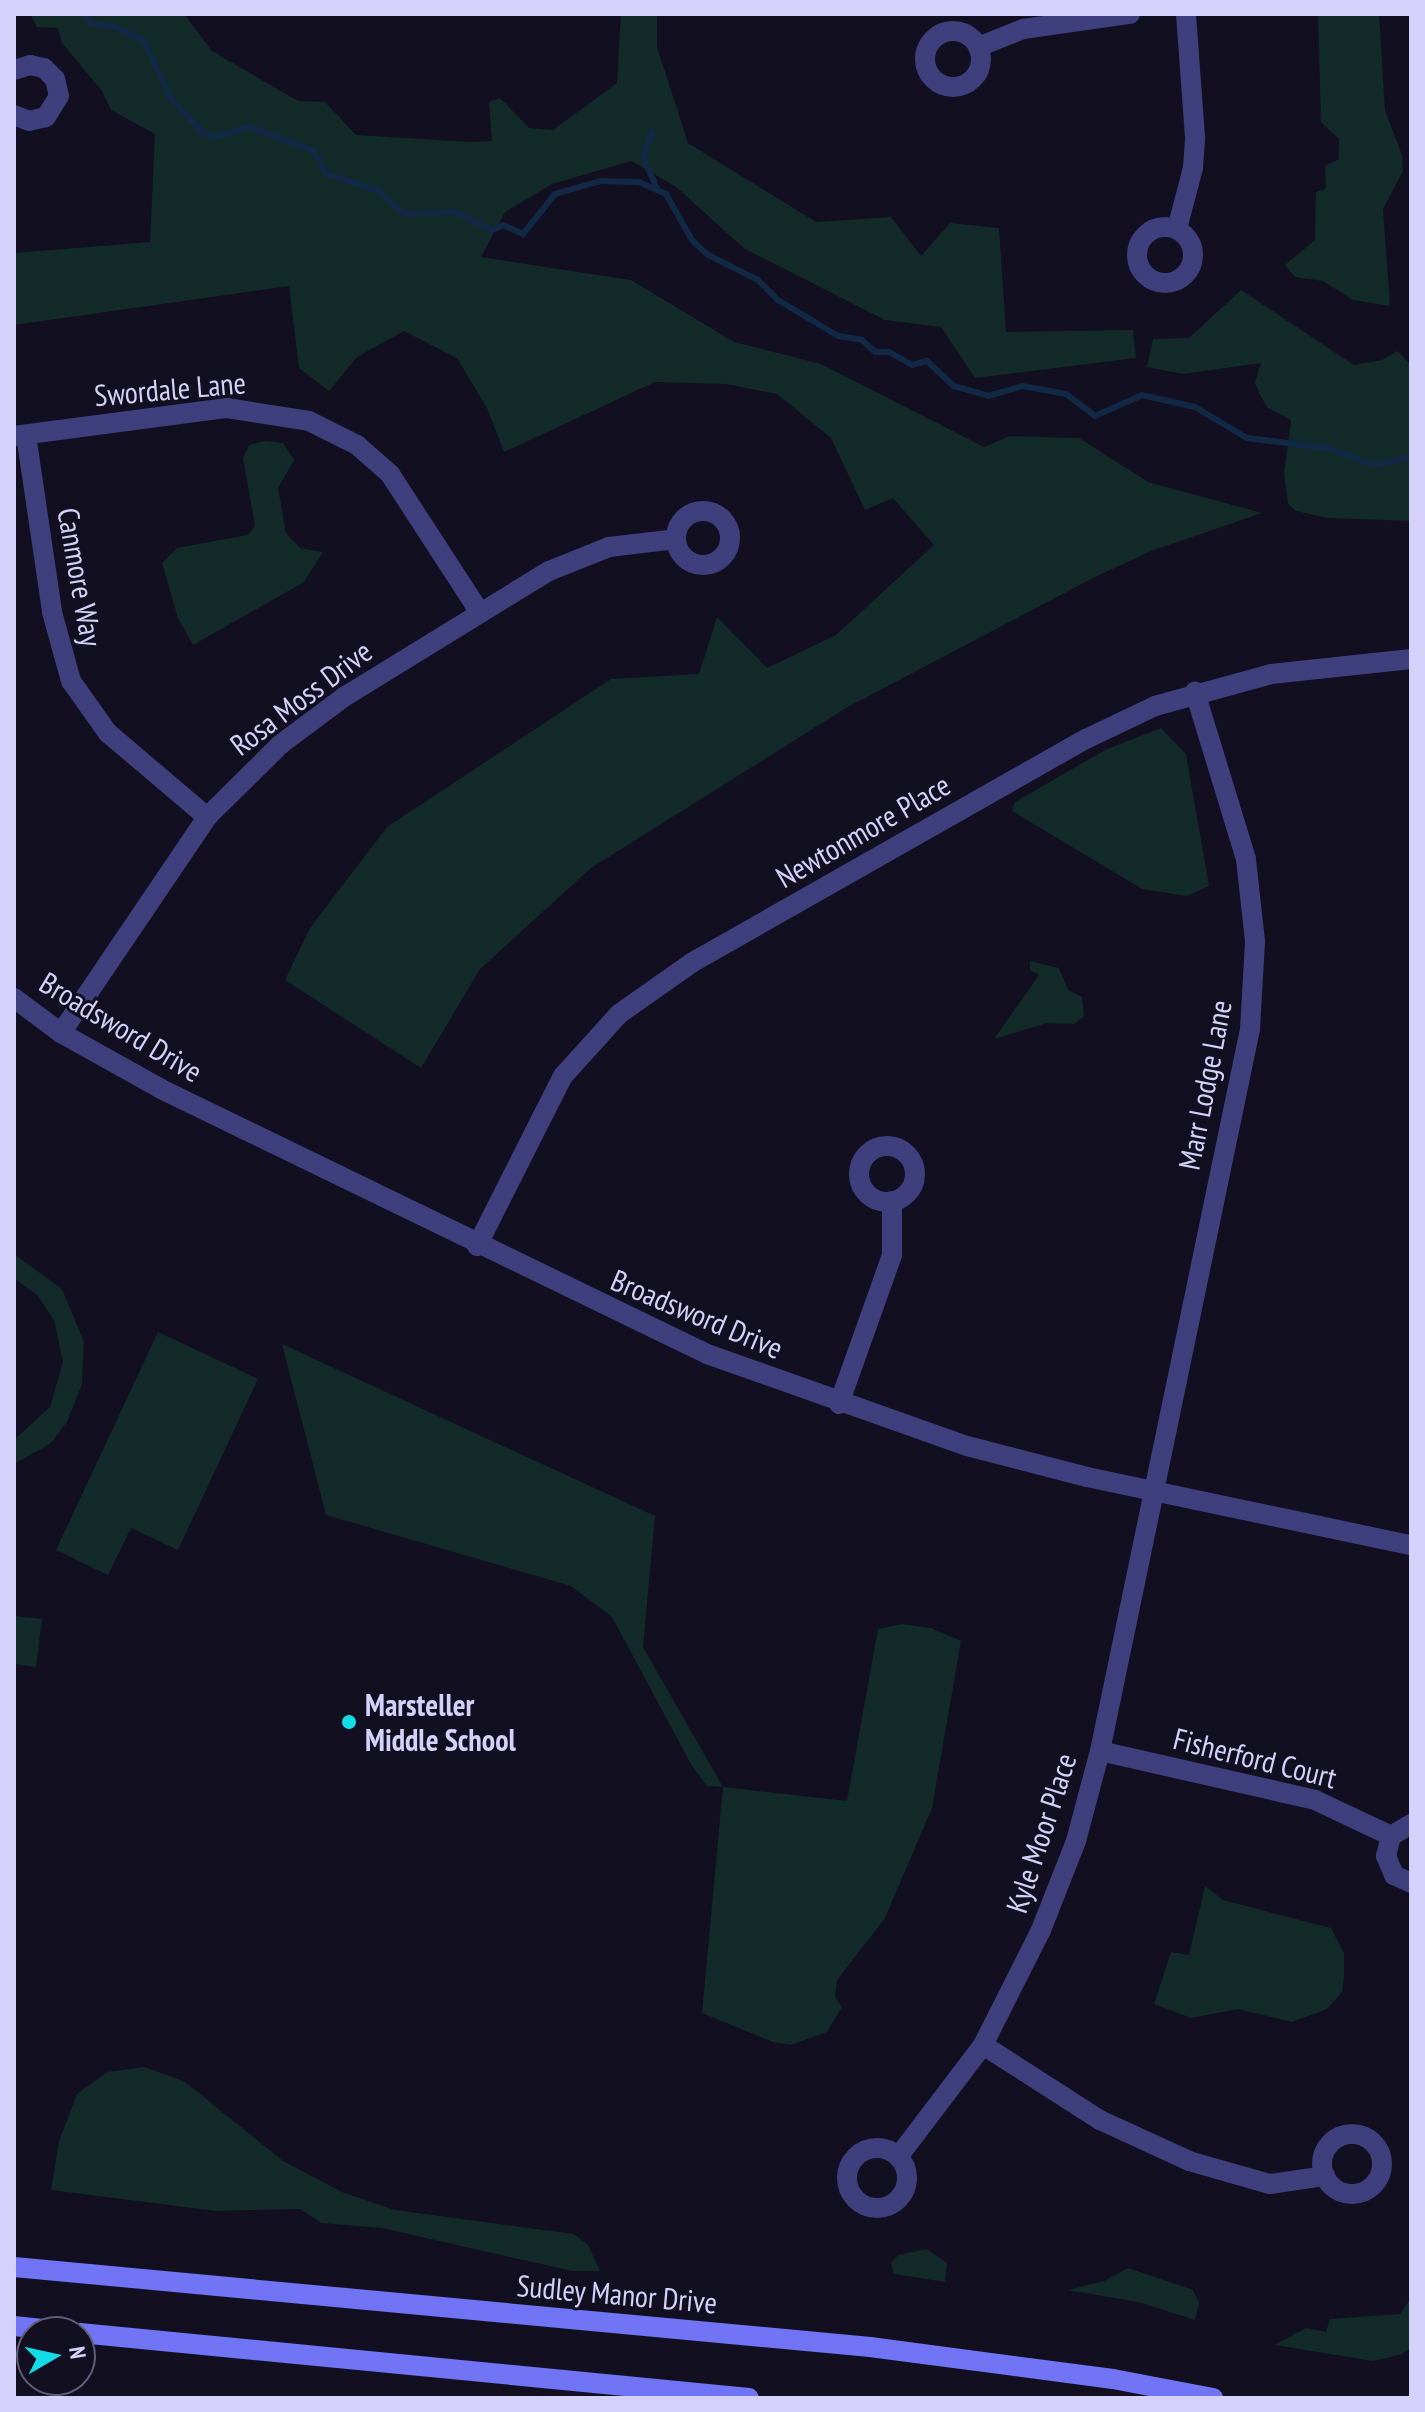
<!DOCTYPE html>
<html>
<head>
<meta charset="utf-8">
<style>
	body { margin:0 }
	#map { position:relative; width:1425px; height:2412px; overflow:hidden; background:#110f20; font-family:"PT Sans Narrow",sans-serif }
	div>[style] { position:absolute }
	[style*='--x'] { left:calc(var(--x)*1px); top:calc(var(--y)*1px); width:calc(var(--w)*1px); rotate:calc(var(--a)*1deg) }
	.green>* { inset:0; background:#122a28 }
	.stream>* { height:6px; margin:-3px; padding:0 3px; transform-origin:3px; border-radius:3px; background:#122946 }
	.street>* { height:20px; margin:-10px; padding:0 10px; transform-origin:10px; border-radius:10px; background:#3e3f7c }
	.street>.ring { margin:-10px; padding:0; box-sizing:content-box; background:none; border:20px solid #3e3f7c; border-radius:50% }
	.secondary>* { height:20px; margin:-10px; padding:0 10px; transform-origin:10px; border-radius:10px; background:#7174f4 }
	.dots>* { width:22px; height:22px; translate:-50% -50%; box-sizing:border-box; border:4px solid #110f20; border-radius:50% }
	span { translate:-50% -50%; white-space:nowrap; text-align:center; line-height:1.15; -webkit-text-stroke:6px #110f20; paint-order:stroke }
	.street-label { font-size:30px; color:#d4d2fb }
	.poi-label { font-size:30px; color:#d4d2fb; font-weight:700 }
	.left { translate:0 -50%; text-align:left }
	.frame { position:absolute; inset:0; border:16px solid #d4d2fb; pointer-events:none }
	.north { position:absolute; left:16px; top:2316px; width:80px; height:80px; box-sizing:border-box; background:#110f20; border:2px solid #5f5d78; border-radius:50%; rotate:81deg; font-size:22px; font-weight:700; line-height:32px; text-align:center; color:#d4d2fb }
	.north::after { content:''; display:block; margin:auto; width:28px; height:36px; background:#12dde7; clip-path:polygon(50% 0,100% 100%,50% 72%,0 100%) }
</style>
</head>
<body>
<div id="map">
	<div class="green">
		<div style="clip-path:polygon(30px 14px,184px 14px,212px 51px,298px 101px,325px 102px,356px 135px,470px 142px,492px 141px,489px 102px,500px 98px,529px 128px,553px 130px,617px 83px,621px 14px,657px 14px,657px 47px,688px 143px,816px 222px,891px 217px,921px 256px,950px 223px,999px 228px,1006px 332px,1133px 330px,1136px 358px,975px 378px,941px 327px,885px 320px,745px 249px,675px 186px,631px 161px,552px 184px,505px 212px,481px 257px,631px 280px,734px 342px,821px 364px,984px 447px,1010px 436px,1079px 438px,1148px 482px,1262px 513px,1151px 551px,1095px 577px,846px 708px,591px 868px,480px 969px,421px 1068px,285px 980px,310px 928px,387px 827px,611px 679px,699px 674px,717px 617px,767px 668px,836px 635px,934px 545px,893px 498px,865px 510px,831px 438px,777px 394px,726px 384px,655px 382px,504px 452px,487px 408px,457px 358px,404px 331px,357px 357px,329px 391px,299px 368px,289px 286px,14px 325px,14px 253px,150px 242px,155px 134px,111px 110px,102px 91px,62px 43px,58px 28px,37px 27px)"></div>
		<div style="clip-path:polygon(1318px 14px,1379px 14px,1385px 110px,1402px 155px,1403px 171px,1383px 209px,1390px 306px,1353px 300px,1323px 281px,1295px 277px,1285px 265px,1315px 240px,1316px 192px,1326px 189px,1325px 166px,1339px 159px,1339px 139px,1321px 122px)"></div>
		<div style="clip-path:polygon(1241px 290px,1354px 365px,1382px 360px,1397px 351px,1411px 365px,1411px 521px,1327px 518px,1296px 511px,1288px 504px,1284px 474px,1291px 420px,1268px 408px,1261px 397px,1255px 383px,1261px 363px,1183px 374px,1147px 367px,1153px 339px,1189px 338px)"></div>
		<div style="clip-path:polygon(266px 441px,283px 443px,294px 460px,278px 488px,286px 533px,300px 548px,323px 552px,304px 582px,193px 645px,178px 618px,162px 563px,177px 548px,248px 535px,255px 526px,243px 458px,249px 445px)"></div>
		<div style="clip-path:polygon(1161px 728px,1186px 754px,1209px 886px,1187px 896px,1142px 889px,1012px 811px,1015px 802px,1105px 750px)"></div>
		<div style="clip-path:polygon(1030px 961px,1059px 968px,1068px 990px,1082px 997px,1084px 1016px,1074px 1024px,1047px 1023px,994px 1039px,1039px 975px,1030px 970px)"></div>
		<div style="clip-path:polygon(14px 1254px,62px 1289px,84px 1342px,82px 1384px,67px 1422px,50px 1444px,14px 1464px,14px 1440px,50px 1407px,63px 1362px,54px 1320px,37px 1295px,14px 1278px)"></div>
		<div style="clip-path:polygon(158px 1332px,258px 1379px,178px 1550px,131px 1528px,108px 1575px,56px 1550px)"></div>
		<div style="clip-path:polygon(282px 1344px,655px 1516px,643px 1647px,723px 1787px,847px 1801px,878px 1629px,902px 1624px,931px 1628px,961px 1641px,932px 1808px,885px 1918px,837px 1980px,835px 1997px,842px 2007px,827px 2032px,791px 2045px,773px 2042px,702px 2013px,723px 1787px,707px 1786px,692px 1766px,612px 1617px,571px 1586px,326px 1515px)"></div>
		<div style="clip-path:polygon(14px 1616px,42px 1619px,36px 1667px,14px 1664px)"></div>
		<div style="clip-path:polygon(1205px 1886px,1223px 1900px,1331px 1928px,1344px 1953px,1344px 1977px,1342px 1992px,1327px 2009px,1292px 2022px,1238px 2009px,1191px 2018px,1154px 2004px,1171px 1952px,1189px 1955px)"></div>
		<div style="clip-path:polygon(144px 2067px,184px 2081px,283px 2161px,342px 2192px,395px 2210px,574px 2234px,588px 2245px,600px 2271px,572px 2271px,382px 2228px,321px 2223px,300px 2209px,216px 2211px,51px 2190px,59px 2141px,77px 2094px,107px 2072px)"></div>
		<div style="clip-path:polygon(927px 2249px,947px 2263px,945px 2282px,894px 2274px,891px 2263px,898px 2255px)"></div>
		<div style="clip-path:polygon(1128px 2268px,1193px 2290px,1199px 2303px,1195px 2320px,1138px 2302px,1068px 2290px,1104px 2281px)"></div>
		<div style="clip-path:polygon(1411px 2298px,1411px 2349px,1399px 2355px,1373px 2361px,1275px 2345px,1306px 2328px,1326px 2332px,1330px 2319px,1400px 2314px)"></div>
	</div>
	<div class="stream">
		<div style="--x:83;--y:14;--w:12;--a:48"></div>
		<div style="--x:91;--y:23;--w:25;--a:9"></div>
		<div style="--x:116;--y:27;--w:31;--a:27"></div>
		<div style="--x:144;--y:41;--w:63;--a:64.7"></div>
		<div style="--x:171;--y:98;--w:46;--a:47.6"></div>
		<div style="--x:202;--y:132;--w:12;--a:24"></div>
		<div style="--x:213;--y:137;--w:38;--a:-15"></div>
		<div style="--x:250;--y:127;--w:68;--a:20.6"></div>
		<div style="--x:314;--y:151;--w:26;--a:62"></div>
		<div style="--x:326;--y:174;--w:53;--a:17.4"></div>
		<div style="--x:377;--y:190;--w:37;--a:41"></div>
		<div style="--x:405;--y:214;--w:49;--a:-2.3"></div>
		<div style="--x:454;--y:212;--w:42;--a:25.3"></div>
		<div style="--x:492;--y:230;--w:12;--a:-24"></div>
		<div style="--x:503;--y:225;--w:22;--a:24"></div>
		<div style="--x:523;--y:234;--w:51;--a:-51.3"></div>
		<div style="--x:555;--y:194;--w:48;--a:-15.8"></div>
		<div style="--x:601;--y:181;--w:38;--a:2"></div>
		<div style="--x:639;--y:182;--w:30;--a:24"></div>
		<div style="--x:666;--y:194;--w:53;--a:60.5"></div>
		<div style="--x:692;--y:240;--w:22;--a:43"></div>
		<div style="--x:708;--y:255;--w:56;--a:26.6"></div>
		<div style="--x:758;--y:280;--w:28;--a:45"></div>
		<div style="--x:778;--y:300;--w:70;--a:31"></div>
		<div style="--x:838;--y:336;--w:24;--a:9"></div>
		<div style="--x:862;--y:340;--w:18;--a:43"></div>
		<div style="--x:875;--y:352;--w:14;--a:0"></div>
		<div style="--x:889;--y:352;--w:26;--a:29"></div>
		<div style="--x:912;--y:365;--w:16;--a:-15"></div>
		<div style="--x:927;--y:361;--w:37;--a:43"></div>
		<div style="--x:954;--y:386;--w:35;--a:16"></div>
		<div style="--x:988;--y:396;--w:35;--a:-16"></div>
		<div style="--x:1022;--y:386;--w:45;--a:10.3"></div>
		<div style="--x:1066;--y:394;--w:36;--a:37"></div>
		<div style="--x:1095;--y:416;--w:51;--a:-24.1"></div>
		<div style="--x:1142;--y:395;--w:54;--a:12.8"></div>
		<div style="--x:1195;--y:407;--w:61;--a:30.8"></div>
		<div style="--x:1247;--y:438;--w:81;--a:7.1"></div>
		<div style="--x:1327;--y:448;--w:51;--a:19.5"></div>
		<div style="--x:1375;--y:465;--w:37;--a:-13"></div>
		<div style="--x:652;--y:132;--w:27;--a:110"></div>
		<div style="--x:643;--y:157;--w:36;--a:66"></div>
	</div>
	<div class="street">
		<div class="ring" style="left:925px;top:31px;width:36px;height:36px"></div>
		<div style="--x:978;--y:47;--w:48;--a:-21.8"></div>
		<div style="--x:1023;--y:29;--w:108;--a:-8"></div>
		<div style="--x:14;--y:70;--w:17;--a:-17"></div>
		<div style="--x:30;--y:65;--w:14;--a:12"></div>
		<div style="--x:44;--y:68;--w:16;--a:45"></div>
		<div style="--x:55;--y:79;--w:17;--a:77"></div>
		<div style="--x:59;--y:96;--w:25;--a:122"></div>
		<div style="--x:46;--y:117;--w:17;--a:167"></div>
		<div style="--x:29;--y:121;--w:16;--a:-158"></div>
		<div class="ring" style="left:1137px;top:227px;width:36px;height:36px"></div>
		<div style="--x:1177;--y:229;--w:63;--a:-75.3"></div>
		<div style="--x:1193;--y:168;--w:31;--a:-86"></div>
		<div style="--x:1195;--y:137;--w:123;--a:-94.2"></div>
		<div style="--x:26;--y:435;--w:179;--a:81.6"></div>
		<div style="--x:52;--y:612;--w:72;--a:74.6"></div>
		<div style="--x:71;--y:681;--w:64;--a:54.6"></div>
		<div style="--x:108;--y:733;--w:130;--a:40.3"></div>
		<div style="--x:14;--y:436;--w:215;--a:-7.5"></div>
		<div style="--x:227;--y:408;--w:83;--a:9"></div>
		<div style="--x:309;--y:421;--w:54;--a:26.6"></div>
		<div style="--x:357;--y:445;--w:44;--a:41.3"></div>
		<div style="--x:390;--y:474;--w:163;--a:57"></div>
		<div class="ring" style="left:676px;top:511px;width:34px;height:34px"></div>
		<div style="--x:14;--y:998;--w:59;--a:36.7"></div>
		<div style="--x:61;--y:1033;--w:115;--a:29.2"></div>
		<div style="--x:161;--y:1089;--w:607;--a:25.89"></div>
		<div style="--x:707;--y:1354;--w:276;--a:19.5"></div>
		<div style="--x:967;--y:1446;--w:124;--a:14.5"></div>
		<div style="--x:1087;--y:1477;--w:331;--a:11.9"></div>
		<div style="--x:61;--y:1033;--w:261;--a:-55.9"></div>
		<div style="--x:207;--y:817;--w:104;--a:-44.6"></div>
		<div style="--x:281;--y:744;--w:79;--a:-36.7"></div>
		<div style="--x:344;--y:697;--w:241;--a:-31.6"></div>
		<div style="--x:549;--y:571;--w:65;--a:-21.8"></div>
		<div style="--x:609;--y:547;--w:67;--a:-6.8"></div>
		<div class="ring" style="left:859px;top:1146px;width:36px;height:36px"></div>
		<div style="--x:477;--y:1246;--w:191;--a:-63.2"></div>
		<div style="--x:563;--y:1076;--w:84;--a:-47.9"></div>
		<div style="--x:619;--y:1014;--w:90;--a:-35.1"></div>
		<div style="--x:693;--y:962;--w:452;--a:-29.6"></div>
		<div style="--x:1086;--y:739;--w:76;--a:-25.6"></div>
		<div style="--x:1155;--y:706;--w:120;--a:-15.4"></div>
		<div style="--x:1271;--y:674;--w:141;--a:-6.1"></div>
		<div style="--x:839;--y:1404;--w:158;--a:-70.4"></div>
		<div style="--x:892;--y:1255;--w:54;--a:-90"></div>
		<div style="--x:1100;--y:1751;--w:221;--a:12.8"></div>
		<div style="--x:1315;--y:1800;--w:84;--a:25.3"></div>
		<div style="--x:1411;--y:1824;--w:23;--a:149"></div>
		<div style="--x:1391;--y:1836;--w:21;--a:104"></div>
		<div style="--x:1386;--y:1856;--w:21;--a:67"></div>
		<div style="--x:1394;--y:1875;--w:19;--a:25"></div>
		<div style="--x:983;--y:2045;--w:139;--a:32.7"></div>
		<div style="--x:1100;--y:2120;--w:98;--a:24.7"></div>
		<div style="--x:1189;--y:2161;--w:84;--a:15.9"></div>
		<div style="--x:1270;--y:2184;--w:56;--a:-8.3"></div>
		<div class="ring" style="left:1322px;top:2134px;width:40px;height:40px"></div>
		<div class="ring" style="left:847px;top:2148px;width:40px;height:40px"></div>
		<div style="--x:898;--y:2157;--w:141;--a:-52.8"></div>
		<div style="--x:983;--y:2045;--w:129;--a:-63.2"></div>
		<div style="--x:1041;--y:1930;--w:96;--a:-68.5"></div>
		<div style="--x:1076;--y:1841;--w:93;--a:-75.1"></div>
		<div style="--x:1100;--y:1751;--w:737;--a:-78.26"></div>
		<div style="--x:1250;--y:1029;--w:88;--a:-86.7"></div>
		<div style="--x:1255;--y:941;--w:82;--a:-96.3"></div>
		<div style="--x:1246;--y:859;--w:175;--a:-107"></div>
	</div>
	<div class="secondary">
		<div style="--x:14;--y:2267;--w:860;--a:5.34"></div>
		<div style="--x:870;--y:2347;--w:245;--a:7.5"></div>
		<div style="--x:1113;--y:2379;--w:102;--a:10.8"></div>
		<div style="--x:14;--y:2326;--w:57;--a:6"></div>
		<div style="--x:80;--y:2333;--w:672;--a:5.55"></div>
	</div>
	<div class="dots">
		<div style="left:349px;top:1722px;background:#12dde7"></div>
	</div>
	<div class="street-label">
		<span style="left:170px;top:389px;rotate:-5deg">Swordale Lane</span>
		<span style="left:80px;top:577px;rotate:80deg">Canmore Way</span>
		<span style="left:301px;top:698px;rotate:-37deg">Rosa Moss Drive</span>
		<span style="left:863px;top:831px;rotate:-30deg">Newtonmore Place</span>
		<span style="left:121px;top:1027px;rotate:31deg">Broadsword Drive</span>
		<span style="left:1205px;top:1085px;rotate:-79deg">Marr Lodge Lane</span>
		<span style="left:697px;top:1314px;rotate:23deg">Broadsword Drive</span>
		<span style="left:1255px;top:1758px;rotate:14deg">Fisherford Court</span>
		<span style="left:1041px;top:1833px;rotate:-72deg">Kyle Moor Place</span>
		<span style="left:617px;top:2294px;rotate:5deg">Sudley Manor Drive</span>
	</div>
	<div class="poi-label">
		<span class="left" style="left:365px;top:1722px">Marsteller<br>Middle School</span>
	</div>
	<div class="frame"></div>
	<div class="north">N</div>
</div>
</body>
</html>
